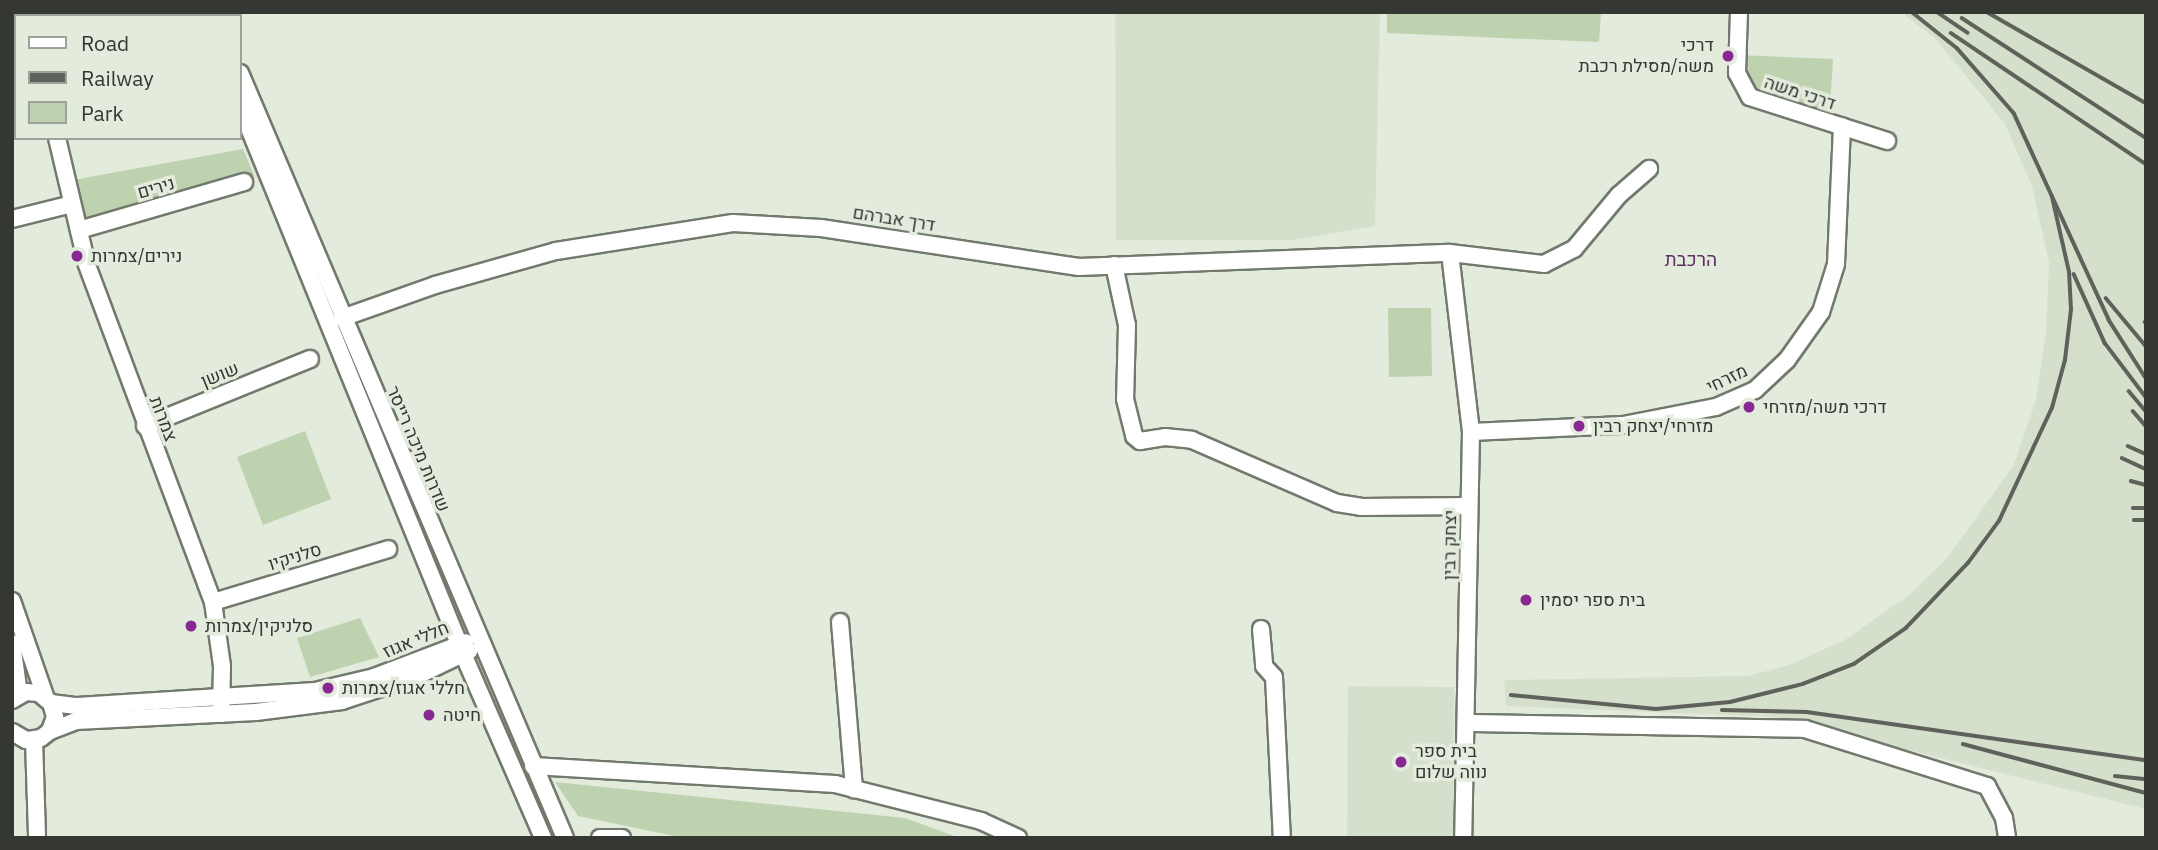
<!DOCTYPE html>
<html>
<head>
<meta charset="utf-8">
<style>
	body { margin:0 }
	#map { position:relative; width:2158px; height:850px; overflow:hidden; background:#e3ebdd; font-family:"IBM Plex Sans",Heebo,sans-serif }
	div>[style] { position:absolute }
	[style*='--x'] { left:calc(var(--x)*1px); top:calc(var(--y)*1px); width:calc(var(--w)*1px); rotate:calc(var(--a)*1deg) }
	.built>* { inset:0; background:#d5e0cc }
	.green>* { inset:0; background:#bed2af }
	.roads { filter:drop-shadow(2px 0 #72796d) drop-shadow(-2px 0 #72796d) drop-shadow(0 2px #72796d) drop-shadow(0 -2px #72796d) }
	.minor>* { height:16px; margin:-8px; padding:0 8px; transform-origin:8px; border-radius:8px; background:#fff }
	.rail>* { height:3.5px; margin:-1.75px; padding:0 1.75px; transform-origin:1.75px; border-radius:1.75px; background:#5e625b }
	.dots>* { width:19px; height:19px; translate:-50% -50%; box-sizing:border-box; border:4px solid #e3ebdd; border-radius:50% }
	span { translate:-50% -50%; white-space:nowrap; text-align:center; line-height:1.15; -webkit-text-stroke:7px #e3ebdd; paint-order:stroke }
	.poi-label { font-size:18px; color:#343732 }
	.right { translate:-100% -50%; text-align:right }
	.left { translate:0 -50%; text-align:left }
	.street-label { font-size:18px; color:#343732 }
	.neighbourhood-label { font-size:19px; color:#5f3063 }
	.frame { position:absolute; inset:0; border:14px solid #343732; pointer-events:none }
	.legend { position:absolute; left:14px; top:14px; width:228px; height:126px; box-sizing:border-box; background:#e3ebdd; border:2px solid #9da399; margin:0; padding:9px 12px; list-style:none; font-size:21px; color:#343732 }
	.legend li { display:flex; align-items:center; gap:14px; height:35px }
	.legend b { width:35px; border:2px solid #9da399 }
</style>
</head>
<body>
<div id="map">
	<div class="built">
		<div style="clip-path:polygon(1115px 12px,1380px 12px,1375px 226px,1292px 240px,1116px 240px)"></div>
		<div style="clip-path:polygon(1908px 12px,2146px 12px,2146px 809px,1776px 717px,1506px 706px,1504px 680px,1748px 676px,1789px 665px,1845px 640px,1909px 595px,1947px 558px,2014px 465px,2036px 400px,2046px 332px,2049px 262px,2032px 186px,2005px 124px,1935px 38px,1905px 16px)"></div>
		<div style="clip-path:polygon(1348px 686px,1454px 687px,1453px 838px,1347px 838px)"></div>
	</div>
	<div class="green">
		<div style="clip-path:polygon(1387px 12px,1601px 12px,1599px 42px,1387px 33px)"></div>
		<div style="clip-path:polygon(1737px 55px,1833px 59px,1829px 123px,1759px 103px)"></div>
		<div style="clip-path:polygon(243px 149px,254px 175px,83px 224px,73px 180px)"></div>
		<div style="clip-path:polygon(1431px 308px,1432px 376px,1389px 377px,1388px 308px)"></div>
		<div style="clip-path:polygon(305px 431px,331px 499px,263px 525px,237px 457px)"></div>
		<div style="clip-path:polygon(360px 618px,379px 657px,310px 677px,297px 638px)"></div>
		<div style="clip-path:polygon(555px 782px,905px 818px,960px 838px,684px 838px,578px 816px)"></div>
	</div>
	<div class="roads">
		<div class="minor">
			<div style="--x:27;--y:12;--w:4;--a:76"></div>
			<div style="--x:201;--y:12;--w:4;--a:63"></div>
			<div style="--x:214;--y:12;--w:4;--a:63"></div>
			<div style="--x:1739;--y:12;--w:61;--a:91.9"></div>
			<div style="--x:1737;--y:73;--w:27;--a:62"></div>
			<div style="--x:1750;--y:97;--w:144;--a:17.8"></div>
			<div style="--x:240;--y:73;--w:831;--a:66.98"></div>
			<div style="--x:240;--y:106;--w:594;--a:67.84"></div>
			<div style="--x:464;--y:656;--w:198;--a:66.5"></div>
			<div style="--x:57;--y:138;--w:130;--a:76.7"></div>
			<div style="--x:87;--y:265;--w:360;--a:69.5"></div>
			<div style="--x:213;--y:602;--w:65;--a:82"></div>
			<div style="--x:222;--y:666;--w:48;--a:91.2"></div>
			<div style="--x:12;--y:219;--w:62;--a:-14"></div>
			<div style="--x:79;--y:230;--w:172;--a:-16.2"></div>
			<div style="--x:1450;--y:253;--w:180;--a:83.3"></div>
			<div style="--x:1471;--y:432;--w:406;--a:91.1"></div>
			<div style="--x:1114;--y:265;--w:61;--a:77.8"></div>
			<div style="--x:1127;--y:325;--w:74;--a:91.5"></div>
			<div style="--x:1125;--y:399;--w:38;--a:76"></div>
			<div style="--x:1134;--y:436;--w:8;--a:40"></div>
			<div style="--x:1140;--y:441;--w:25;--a:-9"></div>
			<div style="--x:1165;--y:437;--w:27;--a:6"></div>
			<div style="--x:1192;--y:440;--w:158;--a:23.5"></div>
			<div style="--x:1337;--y:503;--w:24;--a:9"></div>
			<div style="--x:1361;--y:507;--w:108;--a:-0.5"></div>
			<div style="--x:342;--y:318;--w:99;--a:-19.5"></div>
			<div style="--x:435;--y:285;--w:126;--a:-15.7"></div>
			<div style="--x:556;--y:251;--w:179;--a:-9"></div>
			<div style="--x:733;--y:223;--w:88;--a:3.3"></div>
			<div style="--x:821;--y:228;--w:261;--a:8.6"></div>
			<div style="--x:1079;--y:267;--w:371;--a:-2.2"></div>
			<div style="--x:1450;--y:253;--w:95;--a:6.7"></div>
			<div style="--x:1544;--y:264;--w:34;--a:-27"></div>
			<div style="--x:1574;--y:249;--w:70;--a:-50.2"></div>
			<div style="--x:1619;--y:195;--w:40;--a:-41"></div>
			<div style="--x:145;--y:426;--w:178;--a:-22.1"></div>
			<div style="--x:1471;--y:432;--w:152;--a:-2.6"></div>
			<div style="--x:1623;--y:425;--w:95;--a:-11"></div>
			<div style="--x:1716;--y:407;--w:43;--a:-23.6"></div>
			<div style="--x:1755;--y:390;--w:44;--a:-43.2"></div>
			<div style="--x:1787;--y:360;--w:59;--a:-54.7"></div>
			<div style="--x:1821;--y:312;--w:50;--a:-72.6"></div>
			<div style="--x:1836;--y:264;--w:138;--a:-87.5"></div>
			<div style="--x:12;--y:601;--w:101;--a:70.8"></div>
			<div style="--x:213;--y:602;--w:183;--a:-16.8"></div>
			<div style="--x:840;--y:622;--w:168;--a:85.2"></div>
			<div style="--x:1261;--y:629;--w:37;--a:85"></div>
			<div style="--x:1264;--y:666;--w:15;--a:48"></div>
			<div style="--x:1274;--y:677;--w:161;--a:87.2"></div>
			<div style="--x:12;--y:643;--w:51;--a:82.2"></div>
			<div style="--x:12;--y:700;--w:16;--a:-30"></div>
			<div style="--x:26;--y:692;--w:13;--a:4"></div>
			<div style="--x:39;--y:693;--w:16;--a:40"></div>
			<div style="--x:51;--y:703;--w:15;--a:74"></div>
			<div style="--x:55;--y:717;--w:15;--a:110"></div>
			<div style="--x:50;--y:731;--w:11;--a:142"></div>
			<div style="--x:41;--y:738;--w:15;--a:172"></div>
			<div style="--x:26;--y:740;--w:16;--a:-150"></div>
			<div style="--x:51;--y:703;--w:26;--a:7"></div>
			<div style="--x:77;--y:706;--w:238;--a:-3.6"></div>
			<div style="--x:315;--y:691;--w:61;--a:-13.3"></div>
			<div style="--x:374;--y:677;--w:98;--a:-20.8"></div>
			<div style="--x:1466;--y:723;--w:339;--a:1"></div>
			<div style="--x:1805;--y:729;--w:191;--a:17.4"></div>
			<div style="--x:1987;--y:786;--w:36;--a:62"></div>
			<div style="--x:2004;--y:818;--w:20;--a:81"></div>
			<div style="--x:50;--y:731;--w:28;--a:-21"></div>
			<div style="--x:76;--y:721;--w:180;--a:-2.9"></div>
			<div style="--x:256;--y:712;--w:87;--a:-7.3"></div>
			<div style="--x:342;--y:701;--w:79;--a:-18.4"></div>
			<div style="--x:417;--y:676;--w:58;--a:-25.7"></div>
			<div style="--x:34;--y:740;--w:98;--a:88.2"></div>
			<div style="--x:533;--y:766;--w:303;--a:3.4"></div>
			<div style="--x:835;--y:784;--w:151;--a:14.2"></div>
			<div style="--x:981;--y:821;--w:41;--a:24.7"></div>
			<div style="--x:600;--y:838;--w:22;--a:0"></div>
		</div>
	</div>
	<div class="rail">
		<div style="--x:1912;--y:12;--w:58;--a:38.7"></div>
		<div style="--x:1957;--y:48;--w:86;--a:48.8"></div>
		<div style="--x:2014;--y:113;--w:228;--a:65.3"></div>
		<div style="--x:2109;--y:320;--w:69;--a:57.5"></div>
		<div style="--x:1937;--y:12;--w:37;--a:34"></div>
		<div style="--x:1987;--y:12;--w:183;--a:29.8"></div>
		<div style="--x:1962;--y:18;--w:220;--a:33.1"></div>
		<div style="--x:1951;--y:33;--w:235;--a:33.9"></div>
		<div style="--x:2074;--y:274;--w:76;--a:65.8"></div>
		<div style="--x:2105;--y:343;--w:68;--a:52.8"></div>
		<div style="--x:2106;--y:298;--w:62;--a:50.2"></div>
		<div style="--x:2145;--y:322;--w:1;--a:45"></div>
		<div style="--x:2129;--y:391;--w:26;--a:50"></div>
		<div style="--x:2133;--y:411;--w:20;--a:49"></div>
		<div style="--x:2128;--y:446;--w:20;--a:24"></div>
		<div style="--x:2122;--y:458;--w:26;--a:25"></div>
		<div style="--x:2131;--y:481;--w:16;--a:15"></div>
		<div style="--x:2133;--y:508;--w:13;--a:0"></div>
		<div style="--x:2134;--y:520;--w:12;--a:0"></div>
		<div style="--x:1511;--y:695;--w:146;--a:5.5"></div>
		<div style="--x:1656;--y:709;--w:74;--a:-5.4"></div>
		<div style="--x:1730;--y:702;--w:75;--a:-13.9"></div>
		<div style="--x:1803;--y:684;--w:55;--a:-21.4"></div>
		<div style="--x:1854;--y:664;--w:63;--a:-34.7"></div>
		<div style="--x:1906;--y:628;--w:90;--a:-46.4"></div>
		<div style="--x:1968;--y:563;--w:52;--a:-53.6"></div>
		<div style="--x:1999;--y:521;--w:125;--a:-64.9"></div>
		<div style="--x:2052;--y:408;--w:50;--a:-74.8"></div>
		<div style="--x:2065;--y:360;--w:50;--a:-83.2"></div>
		<div style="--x:2071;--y:310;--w:38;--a:-93"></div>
		<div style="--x:2069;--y:272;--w:77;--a:-102.8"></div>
		<div style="--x:1722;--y:710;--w:85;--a:1.3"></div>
		<div style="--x:1807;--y:712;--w:342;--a:8.1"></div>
		<div style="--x:1963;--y:744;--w:189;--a:15"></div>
		<div style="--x:2115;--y:776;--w:31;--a:6"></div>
	</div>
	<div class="dots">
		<div style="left:1728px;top:56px;background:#882892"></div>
		<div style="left:77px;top:256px;background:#882892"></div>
		<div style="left:1749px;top:407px;background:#882892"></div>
		<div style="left:1579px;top:426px;background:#882892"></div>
		<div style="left:1526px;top:600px;background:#882892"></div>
		<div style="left:191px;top:626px;background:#882892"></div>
		<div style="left:328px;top:688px;background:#882892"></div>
		<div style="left:429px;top:715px;background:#882892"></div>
		<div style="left:1401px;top:762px;background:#882892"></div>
	</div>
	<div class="poi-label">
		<span class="right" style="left:1714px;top:56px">דרכי<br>משה/מסילת רכבת</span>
		<span class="left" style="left:91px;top:256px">נירים/צמרות</span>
		<span class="left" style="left:1763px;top:407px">דרכי משה/מזרחי</span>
		<span class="left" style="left:1593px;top:426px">מזרחי/יצחק רבין</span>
		<span class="left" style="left:1540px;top:600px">בית ספר יסמין</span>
		<span class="left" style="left:205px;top:626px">סלניקין/צמרות</span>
		<span class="left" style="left:342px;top:688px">חללי אגוז/צמרות</span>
		<span class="left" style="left:443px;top:715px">חיטה</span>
		<span class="left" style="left:1415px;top:762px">בית ספר<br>נווה שלום</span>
	</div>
	<div class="street-label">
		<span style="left:1800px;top:93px;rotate:18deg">דרכי משה</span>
		<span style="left:156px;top:188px;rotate:-16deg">נירים</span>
		<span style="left:894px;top:219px;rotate:9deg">דרך אברהם</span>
		<span style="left:220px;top:375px;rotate:-22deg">שושן</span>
		<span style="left:1727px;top:379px;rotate:-25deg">מזרחי</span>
		<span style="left:163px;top:419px;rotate:69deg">צמרות</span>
		<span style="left:418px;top:449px;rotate:67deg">שדרות מיכה רייסר</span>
		<span style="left:1450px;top:545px;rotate:-89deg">יצחק רבין</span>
		<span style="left:295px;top:557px;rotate:-17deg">סלניקיו</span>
		<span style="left:416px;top:640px;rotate:-22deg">חללי אגוז</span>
	</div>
	<div class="neighbourhood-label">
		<span style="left:1691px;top:260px">הרכבת</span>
	</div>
	<div class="frame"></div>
	<ul class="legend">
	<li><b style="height:9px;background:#fff"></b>Road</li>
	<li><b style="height:9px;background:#5e625b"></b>Railway</li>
	<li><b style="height:19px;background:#bed2af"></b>Park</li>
	</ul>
</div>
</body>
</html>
